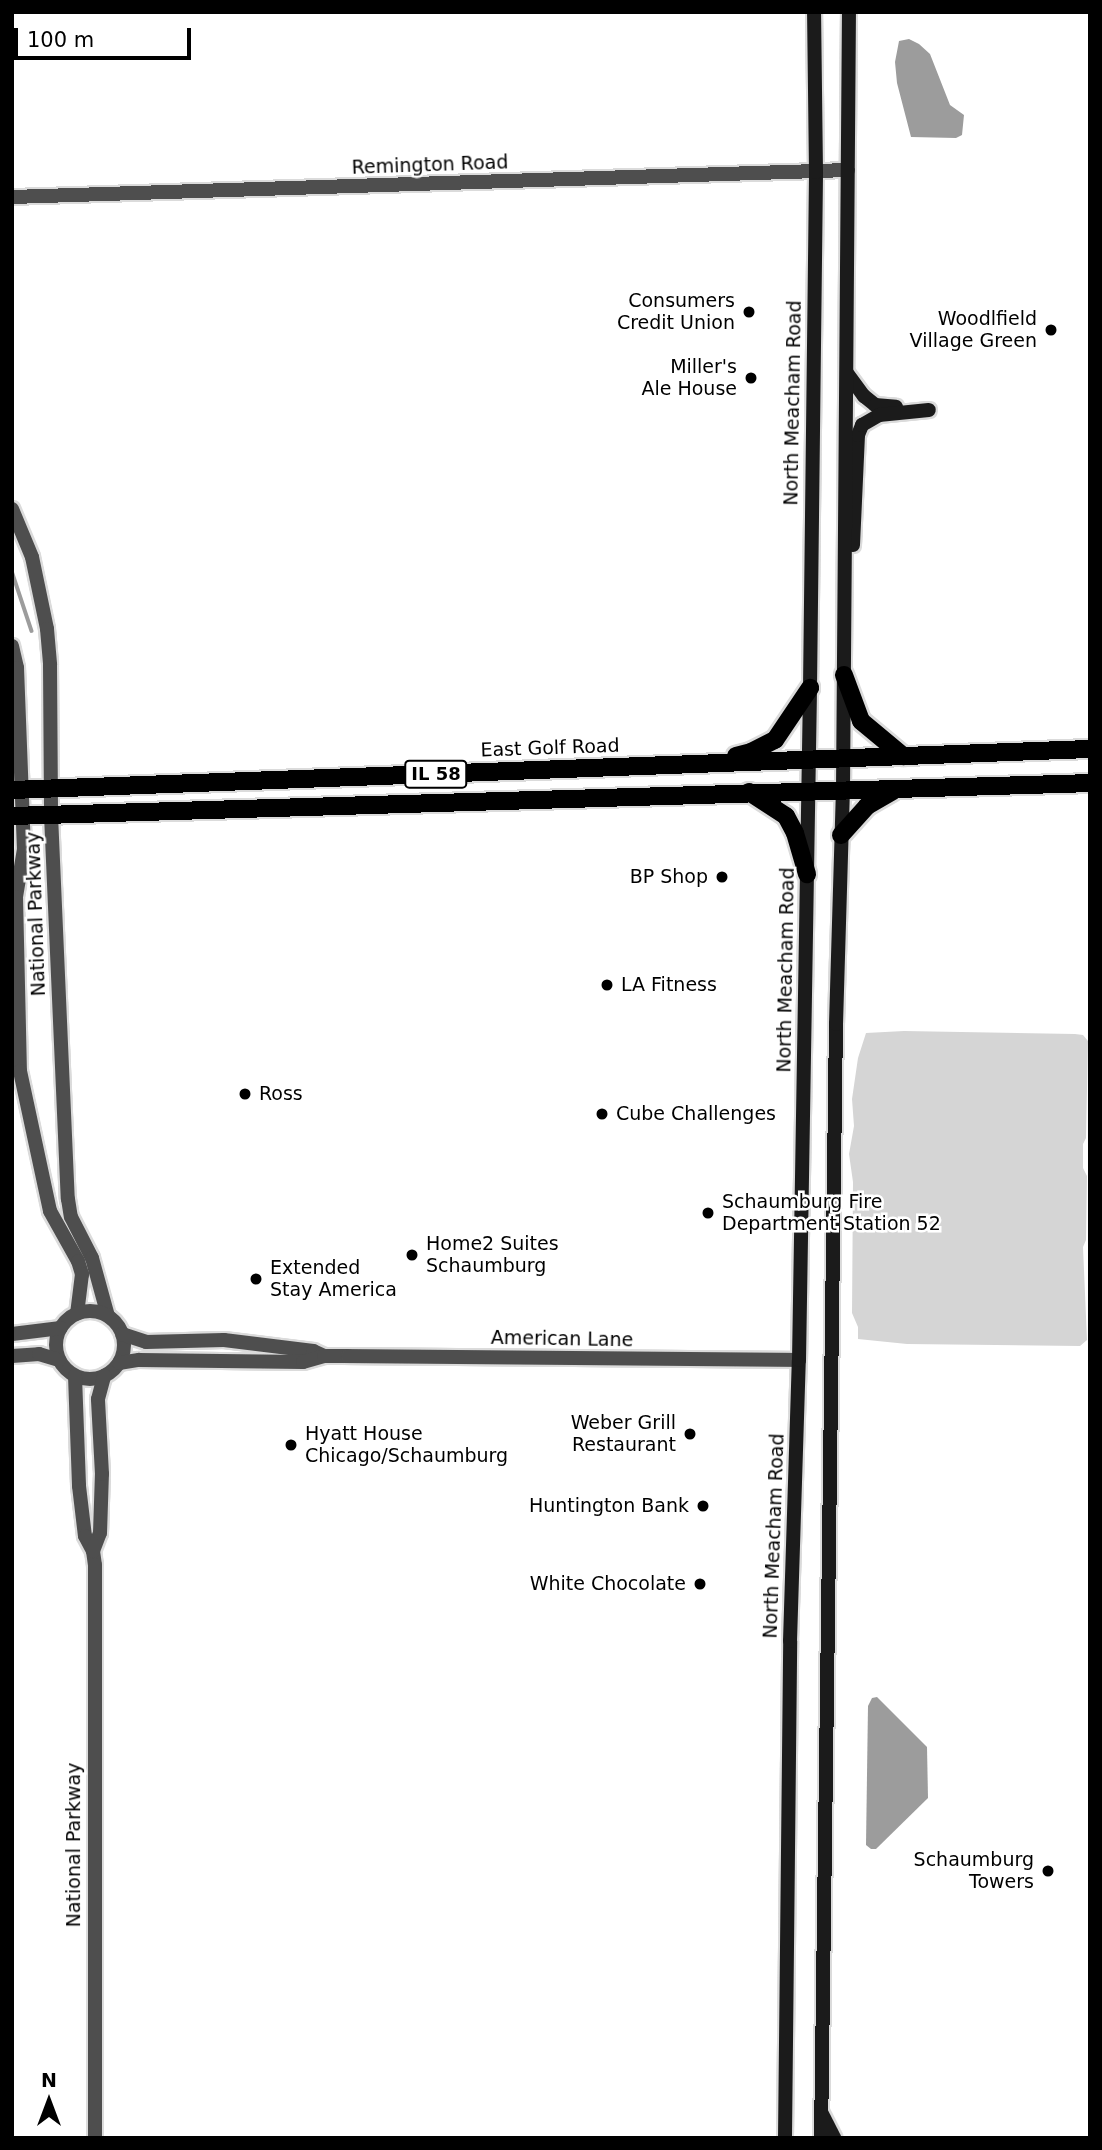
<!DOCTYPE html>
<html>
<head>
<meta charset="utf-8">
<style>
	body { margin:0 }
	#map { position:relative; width:1102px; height:2150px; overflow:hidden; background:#fff; font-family:"DejaVu Sans",sans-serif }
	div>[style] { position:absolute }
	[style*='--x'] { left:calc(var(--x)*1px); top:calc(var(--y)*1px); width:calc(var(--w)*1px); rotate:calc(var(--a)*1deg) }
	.green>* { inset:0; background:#d5d5d5 }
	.water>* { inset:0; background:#9c9c9c }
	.stream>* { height:3.5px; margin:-1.75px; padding:0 1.75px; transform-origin:1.75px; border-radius:1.75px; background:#9c9c9c }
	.roads { filter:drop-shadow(2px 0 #dbdbdb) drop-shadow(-2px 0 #dbdbdb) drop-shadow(0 2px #dbdbdb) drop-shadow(0 -2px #dbdbdb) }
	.street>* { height:14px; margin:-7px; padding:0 7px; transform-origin:7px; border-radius:7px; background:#4e4e4e }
	.street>.ring { margin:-7px; padding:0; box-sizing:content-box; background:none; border:14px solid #4e4e4e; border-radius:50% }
	.secondary>* { height:14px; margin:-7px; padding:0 7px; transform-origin:7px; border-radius:7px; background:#1b1b1b }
	.primary>* { height:18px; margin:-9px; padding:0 9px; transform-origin:9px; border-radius:9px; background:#000 }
	.dots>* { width:19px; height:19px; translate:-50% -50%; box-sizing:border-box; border:4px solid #fff; border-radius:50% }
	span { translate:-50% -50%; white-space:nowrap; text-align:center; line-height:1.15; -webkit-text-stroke:5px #fff; paint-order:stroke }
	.shield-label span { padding:2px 5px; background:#fff; border:2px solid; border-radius:5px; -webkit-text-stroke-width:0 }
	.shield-label { font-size:18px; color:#000; font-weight:700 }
	.street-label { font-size:19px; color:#000 }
	.poi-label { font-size:19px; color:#000 }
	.right { translate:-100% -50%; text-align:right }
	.left { translate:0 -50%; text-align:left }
	.frame { position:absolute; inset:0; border:14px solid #000; pointer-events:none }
	.north { position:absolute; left:14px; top:2066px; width:70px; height:70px; -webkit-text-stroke:5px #fff; paint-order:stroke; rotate:0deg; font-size:19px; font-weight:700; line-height:28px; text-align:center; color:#000 }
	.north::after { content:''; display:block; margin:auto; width:24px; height:32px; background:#000; clip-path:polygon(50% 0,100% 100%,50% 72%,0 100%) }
	.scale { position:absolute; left:14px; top:28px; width:177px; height:32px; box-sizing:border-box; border:4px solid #000; border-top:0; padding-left:9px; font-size:21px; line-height:24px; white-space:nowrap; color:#000; -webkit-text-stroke:5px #fff; paint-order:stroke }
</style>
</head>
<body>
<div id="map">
	<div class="green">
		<div style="clip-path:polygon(904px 1031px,1075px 1034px,1083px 1035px,1088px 1041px,1086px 1138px,1083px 1144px,1083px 1168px,1087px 1176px,1086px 1240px,1083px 1247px,1087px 1340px,1080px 1346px,907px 1344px,858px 1339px,858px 1327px,852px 1313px,853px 1182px,849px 1154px,854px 1126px,852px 1099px,858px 1058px,866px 1033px)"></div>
	</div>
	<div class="water">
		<div style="clip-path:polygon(909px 39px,919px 44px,930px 54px,950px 105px,964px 115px,962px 135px,956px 138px,911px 137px,897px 83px,895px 62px,899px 41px)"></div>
		<div style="clip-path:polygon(877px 1697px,927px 1747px,928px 1798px,876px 1849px,871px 1849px,866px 1845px,868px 1706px,872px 1698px)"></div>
	</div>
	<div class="stream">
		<div style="--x:12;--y:571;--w:63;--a:71.6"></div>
	</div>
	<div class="roads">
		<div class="street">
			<div style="--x:12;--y:197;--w:836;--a:-1.85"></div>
			<div style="--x:12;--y:509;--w:52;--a:67.4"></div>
			<div style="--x:32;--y:557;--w:74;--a:78.2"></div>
			<div style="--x:47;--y:629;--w:36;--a:85"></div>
			<div style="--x:50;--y:665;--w:150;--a:89.6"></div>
			<div style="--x:51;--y:815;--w:384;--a:87.5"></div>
			<div style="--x:68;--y:1199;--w:18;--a:81"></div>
			<div style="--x:71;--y:1217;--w:46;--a:62.9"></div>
			<div style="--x:92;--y:1258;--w:60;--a:74.6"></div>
			<div style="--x:12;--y:646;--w:23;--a:77"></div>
			<div style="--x:17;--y:668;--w:181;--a:87.8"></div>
			<div style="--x:24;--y:849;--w:49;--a:99.5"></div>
			<div style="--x:16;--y:897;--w:174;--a:88.7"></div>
			<div style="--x:20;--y:1071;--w:143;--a:77.9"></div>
			<div style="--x:50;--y:1211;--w:57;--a:60.8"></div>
			<div style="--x:78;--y:1261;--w:14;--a:73"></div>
			<div style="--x:82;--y:1274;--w:40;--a:97.1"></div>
			<div class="ring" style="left:56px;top:1311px;width:54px;height:54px"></div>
			<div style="--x:12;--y:1334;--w:49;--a:-7"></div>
			<div style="--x:122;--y:1334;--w:25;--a:18"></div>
			<div style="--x:146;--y:1342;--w:78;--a:-1.5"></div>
			<div style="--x:224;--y:1340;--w:90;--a:7"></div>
			<div style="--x:313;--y:1351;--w:12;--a:24"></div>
			<div style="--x:12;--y:1356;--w:27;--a:-4"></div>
			<div style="--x:39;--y:1354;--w:21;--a:17"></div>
			<div style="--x:119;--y:1363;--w:20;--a:-9"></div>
			<div style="--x:139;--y:1360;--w:164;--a:0.7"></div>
			<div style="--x:303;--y:1362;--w:22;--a:-16"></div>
			<div style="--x:324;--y:1356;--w:24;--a:0"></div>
			<div style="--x:348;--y:1356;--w:451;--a:0.5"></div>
			<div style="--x:75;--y:1376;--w:110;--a:87.9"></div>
			<div style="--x:79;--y:1486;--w:50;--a:83.2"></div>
			<div style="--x:85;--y:1536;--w:17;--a:62"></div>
			<div style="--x:93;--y:1551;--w:14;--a:82"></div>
			<div style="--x:95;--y:1565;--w:573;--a:90"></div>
			<div style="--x:93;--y:1551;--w:19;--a:-69"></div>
			<div style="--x:100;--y:1533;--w:59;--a:-88.1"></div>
			<div style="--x:102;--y:1474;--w:75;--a:-93.1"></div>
			<div style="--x:98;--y:1399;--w:24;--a:-75"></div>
		</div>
		<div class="secondary">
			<div style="--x:847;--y:373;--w:29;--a:54"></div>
			<div style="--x:864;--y:396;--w:14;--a:39"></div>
			<div style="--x:875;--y:405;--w:21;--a:5"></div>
			<div style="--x:853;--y:545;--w:110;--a:-87.4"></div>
			<div style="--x:858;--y:435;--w:11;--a:-68"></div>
			<div style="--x:862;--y:425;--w:20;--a:-30"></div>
			<div style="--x:879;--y:415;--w:50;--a:-5.7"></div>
			<div style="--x:822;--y:2114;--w:27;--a:63"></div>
			<div style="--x:785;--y:2138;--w:497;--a:-89.4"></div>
			<div style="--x:790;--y:1641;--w:281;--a:-88.2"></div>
			<div style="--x:799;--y:1360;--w:672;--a:-89.06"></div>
			<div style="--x:810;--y:688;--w:516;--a:-89.33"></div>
			<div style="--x:816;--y:172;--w:160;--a:-90.7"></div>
			<div style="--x:821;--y:2138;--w:1114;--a:-89.23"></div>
			<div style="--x:836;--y:1024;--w:235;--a:-88.3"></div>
			<div style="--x:843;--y:789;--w:777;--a:-89.56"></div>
		</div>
		<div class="primary">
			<div style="--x:844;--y:675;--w:49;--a:69.7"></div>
			<div style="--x:861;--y:721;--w:55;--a:39.8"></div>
			<div style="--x:736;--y:756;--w:16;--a:-15"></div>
			<div style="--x:751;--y:752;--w:27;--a:-27"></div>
			<div style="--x:775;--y:740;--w:63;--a:-56.1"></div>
			<div style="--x:12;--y:790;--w:1079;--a:-2.18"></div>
			<div style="--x:749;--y:792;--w:44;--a:33"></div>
			<div style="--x:786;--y:816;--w:19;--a:62"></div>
			<div style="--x:795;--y:833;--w:43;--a:73.7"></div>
			<div style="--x:12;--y:816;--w:1079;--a:-1.75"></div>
			<div style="--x:841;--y:835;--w:39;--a:-48"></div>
			<div style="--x:867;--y:806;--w:30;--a:-30"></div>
		</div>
	</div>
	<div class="dots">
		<div style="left:749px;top:312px;background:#000"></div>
		<div style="left:1051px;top:330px;background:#000"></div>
		<div style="left:751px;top:378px;background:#000"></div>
		<div style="left:722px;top:877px;background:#000"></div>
		<div style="left:607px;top:985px;background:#000"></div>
		<div style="left:245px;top:1094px;background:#000"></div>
		<div style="left:602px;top:1114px;background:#000"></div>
		<div style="left:708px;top:1213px;background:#000"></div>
		<div style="left:412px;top:1255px;background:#000"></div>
		<div style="left:256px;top:1279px;background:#000"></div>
		<div style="left:690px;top:1434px;background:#000"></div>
		<div style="left:291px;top:1445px;background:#000"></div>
		<div style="left:703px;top:1506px;background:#000"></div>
		<div style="left:700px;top:1584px;background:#000"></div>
		<div style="left:1048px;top:1871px;background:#000"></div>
	</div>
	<div class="shield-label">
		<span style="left:436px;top:774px">IL 58</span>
	</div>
	<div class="street-label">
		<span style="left:430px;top:165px;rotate:-2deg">Remington Road</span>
		<span style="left:793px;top:403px;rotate:-89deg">North Meacham Road</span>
		<span style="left:550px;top:748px;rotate:-2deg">East Golf Road</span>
		<span style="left:36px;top:914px;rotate:-92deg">National Parkway</span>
		<span style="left:786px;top:970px;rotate:-89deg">North Meacham Road</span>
		<span style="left:562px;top:1339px;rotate:1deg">American Lane</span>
		<span style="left:774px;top:1536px;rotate:-88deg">North Meacham Road</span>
		<span style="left:74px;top:1845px;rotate:-90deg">National Parkway</span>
	</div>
	<div class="poi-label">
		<span class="right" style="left:735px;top:312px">Consumers<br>Credit Union</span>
		<span class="right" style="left:1037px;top:330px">Woodlfield<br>Village Green</span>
		<span class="right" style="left:737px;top:378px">Miller's<br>Ale House</span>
		<span class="right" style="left:708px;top:877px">BP Shop</span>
		<span class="left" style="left:621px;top:985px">LA Fitness</span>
		<span class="left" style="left:259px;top:1094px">Ross</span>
		<span class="left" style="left:616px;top:1114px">Cube Challenges</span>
		<span class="left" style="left:722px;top:1213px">Schaumburg Fire<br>Department Station 52</span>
		<span class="left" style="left:426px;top:1255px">Home2 Suites<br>Schaumburg</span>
		<span class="left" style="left:270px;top:1279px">Extended<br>Stay America</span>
		<span class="right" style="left:676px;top:1434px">Weber Grill<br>Restaurant</span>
		<span class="left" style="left:305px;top:1445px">Hyatt House<br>Chicago/Schaumburg</span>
		<span class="right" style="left:689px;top:1506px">Huntington Bank</span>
		<span class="right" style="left:686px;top:1584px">White Chocolate</span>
		<span class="right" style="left:1034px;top:1871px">Schaumburg<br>Towers</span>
	</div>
	<div class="frame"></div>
	<div class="north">N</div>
	<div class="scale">100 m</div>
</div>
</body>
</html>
